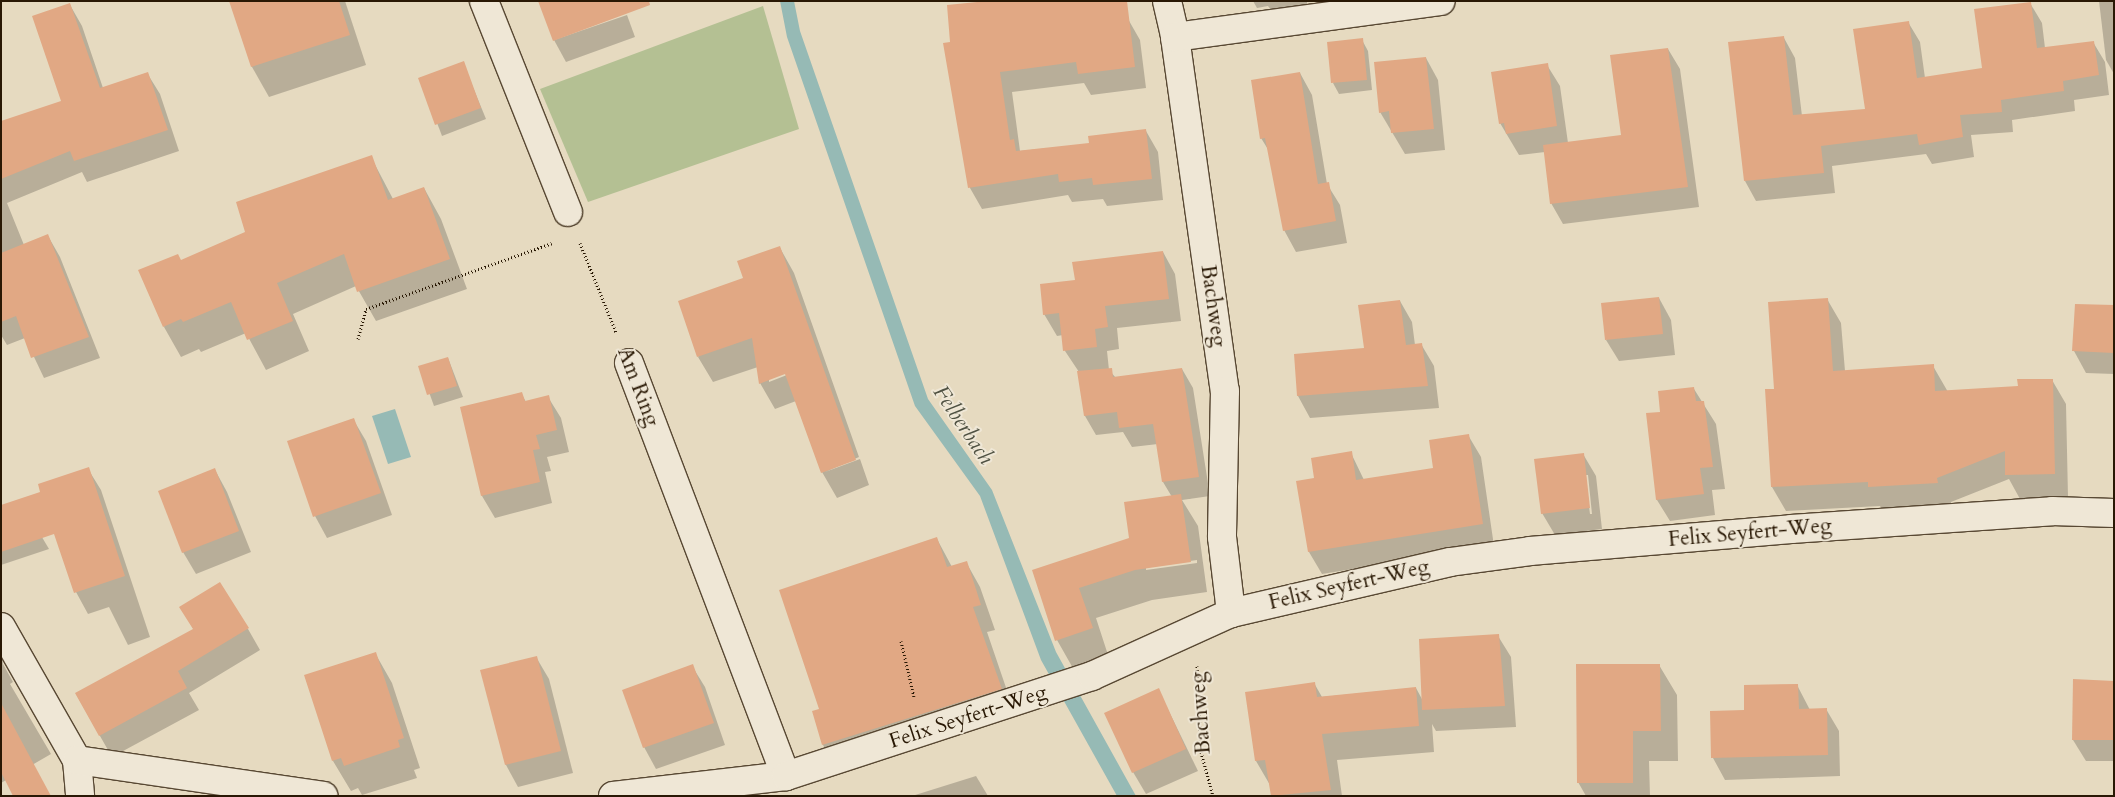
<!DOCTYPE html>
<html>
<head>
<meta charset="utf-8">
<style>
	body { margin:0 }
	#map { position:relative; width:2115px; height:797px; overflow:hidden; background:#e6dac0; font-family:Cardo,serif }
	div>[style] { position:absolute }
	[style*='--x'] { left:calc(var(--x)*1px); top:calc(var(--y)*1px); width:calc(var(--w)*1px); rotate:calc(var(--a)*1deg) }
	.green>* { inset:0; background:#b4c093 }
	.water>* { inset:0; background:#96bab5 }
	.shadow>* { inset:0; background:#0003 }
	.building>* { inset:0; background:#e1a884 }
	.path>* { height:3px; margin-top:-1.5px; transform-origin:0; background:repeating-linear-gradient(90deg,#291804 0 1px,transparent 0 3.5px) }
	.roads { filter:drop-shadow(1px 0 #584833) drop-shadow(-1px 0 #584833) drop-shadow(0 1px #584833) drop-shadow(0 -1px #584833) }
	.minor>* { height:28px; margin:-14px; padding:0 14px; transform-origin:14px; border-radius:14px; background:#efe7d6 }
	span { translate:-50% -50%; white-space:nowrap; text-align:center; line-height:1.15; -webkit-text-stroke:4px #efe7d6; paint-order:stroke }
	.street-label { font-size:21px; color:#291804 }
	.water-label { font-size:22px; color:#4f5142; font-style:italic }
	.frame { position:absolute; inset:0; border:2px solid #291804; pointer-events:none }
</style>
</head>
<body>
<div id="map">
	<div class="green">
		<div style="clip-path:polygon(763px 6px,799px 129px,588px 202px,540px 89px)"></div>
	</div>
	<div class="water">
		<div style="clip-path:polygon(780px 1px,794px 1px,800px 31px,928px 399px,992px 490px,1056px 652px,1136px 796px,1117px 796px,1041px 660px,980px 496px,915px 406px,787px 37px)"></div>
		<div style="clip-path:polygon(395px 409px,411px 457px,388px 464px,372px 416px)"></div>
	</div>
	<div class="shadow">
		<div style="clip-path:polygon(230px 1px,345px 1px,366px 65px,269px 97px,252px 67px)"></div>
		<div style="clip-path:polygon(1253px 1px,1307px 1px,1307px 5px,1271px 10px,1268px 6px,1257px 8px)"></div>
		<div style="clip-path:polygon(2099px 1px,2114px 1px,2114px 74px,2106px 60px)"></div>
		<div style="clip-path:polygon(2030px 3px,2042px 23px,2045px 48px,2093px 42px,2105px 62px,2109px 95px,2074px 100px,2075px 111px,2012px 120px,2013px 132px,1971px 135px,1974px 157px,1932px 164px,1926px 154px,1832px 166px,1835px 193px,1756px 201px,1745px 181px,1784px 38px,1795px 58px,1802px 116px,1866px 110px,1908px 22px,1920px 42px,1925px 78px,1983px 69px)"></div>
		<div style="clip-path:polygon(70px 5px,82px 26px,103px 88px,147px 73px,160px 94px,179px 151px,87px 182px,82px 172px,7px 203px,24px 245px,48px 236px,60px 257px,100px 358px,44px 378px,25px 338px,7px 345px,1px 335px,1px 122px,63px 102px)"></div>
		<div style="clip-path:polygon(627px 15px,635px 37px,566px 62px,554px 40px)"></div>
		<div style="clip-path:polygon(1128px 19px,1140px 40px,1146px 88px,1091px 95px,1084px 83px,1012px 92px,1020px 151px,1090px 144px,1146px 131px,1158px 152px,1163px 200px,1107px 206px,1103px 199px,1072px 202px,1068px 195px,982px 209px,970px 188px,944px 44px)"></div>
		<div style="clip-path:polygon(1362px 40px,1368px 51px,1372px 90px,1339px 94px,1333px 83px)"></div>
		<div style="clip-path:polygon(1668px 49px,1680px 69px,1699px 207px,1563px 224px,1551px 203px,1545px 152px,1519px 155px,1500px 123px,1547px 65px,1560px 86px,1568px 143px,1623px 136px)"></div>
		<div style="clip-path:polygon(1426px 58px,1438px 80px,1445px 150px,1405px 154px,1380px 112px)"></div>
		<div style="clip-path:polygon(463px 63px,486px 119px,442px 136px,420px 78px)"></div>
		<div style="clip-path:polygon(1300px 73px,1312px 95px,1327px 184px,1340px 205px,1347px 243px,1296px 252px,1284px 230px,1269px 151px,1261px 138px)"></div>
		<div style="clip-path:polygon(371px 157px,393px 199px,424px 188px,441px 219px,467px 289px,376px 321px,356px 286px,293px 314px,309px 351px,266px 370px,246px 333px,201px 352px,199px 349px,181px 357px,164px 327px,181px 261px,247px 232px)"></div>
		<div style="clip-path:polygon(evenodd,780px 248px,794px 273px,859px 457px,825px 472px,860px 459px,869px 485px,837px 498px,822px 472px,796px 401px,775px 409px,760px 383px,758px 367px,713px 382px,698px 357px,745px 279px,780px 248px,791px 371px,792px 373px,769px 382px,769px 379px,791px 371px)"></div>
		<div style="clip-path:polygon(evenodd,1163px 252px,1175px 274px,1181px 321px,1117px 328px,1119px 349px,1107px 351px,1109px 370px,1116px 378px,1182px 369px,1193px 388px,1210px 496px,1182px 500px,1198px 526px,1207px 592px,1152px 600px,1096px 618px,1109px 658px,1074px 670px,1057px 640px,1033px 571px,1131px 539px,1172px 497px,1163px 482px,1158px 444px,1132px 447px,1123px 432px,1096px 435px,1085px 416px,1079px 372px,1065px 351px,1063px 335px,1057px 336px,1044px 314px,1076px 281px,1163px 252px,1197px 560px,1197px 563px,1146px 570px,1146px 567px,1197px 560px)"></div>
		<div style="clip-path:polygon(1659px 298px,1671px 320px,1675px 355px,1619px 361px,1606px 340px)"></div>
		<div style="clip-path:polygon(1827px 299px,1841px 323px,1845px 371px,1933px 366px,1948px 392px,2019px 387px,2052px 380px,2066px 404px,2068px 497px,2020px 499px,2009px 479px,1951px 502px,1951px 507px,1883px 511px,1880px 506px,1786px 511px,1772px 487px,1775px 390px)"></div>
		<div style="clip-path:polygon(1400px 301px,1412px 322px,1415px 345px,1421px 344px,1434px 366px,1439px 408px,1310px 418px,1298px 396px,1295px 355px,1365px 349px)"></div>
		<div style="clip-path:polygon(2114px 307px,2114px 374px,2086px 373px,2074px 351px)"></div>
		<div style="clip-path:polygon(448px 358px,463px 397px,434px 406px,420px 367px)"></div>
		<div style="clip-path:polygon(1694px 389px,1716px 424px,1725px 489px,1712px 490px,1715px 515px,1670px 521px,1657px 500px,1661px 413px)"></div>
		<div style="clip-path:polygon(521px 393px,526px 402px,548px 397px,561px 418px,569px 452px,547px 457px,551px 471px,545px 472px,552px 503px,495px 518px,482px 496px,461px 408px)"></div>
		<div style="clip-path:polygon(353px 419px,366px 441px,392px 515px,327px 538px,315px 516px,288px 442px)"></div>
		<div style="clip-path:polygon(1468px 435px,1481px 457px,1494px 546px,1322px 574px,1309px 552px,1297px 482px,1316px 479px,1351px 453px,1364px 480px,1435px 469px)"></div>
		<div style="clip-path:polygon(evenodd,1583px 454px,1596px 476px,1602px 529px,1555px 535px,1542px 513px,1583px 454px,1585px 475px,1588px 475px,1592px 514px,1590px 514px,1585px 475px)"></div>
		<div style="clip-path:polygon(88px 469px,101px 490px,150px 637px,128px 645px,109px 607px,88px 614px,76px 592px)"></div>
		<div style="clip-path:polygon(215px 470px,227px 492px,251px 552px,196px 574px,183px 552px)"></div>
		<div style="clip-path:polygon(20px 500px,49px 549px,1px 565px,1px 506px)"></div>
		<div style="clip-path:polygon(937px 539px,952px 567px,966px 562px,980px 587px,995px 630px,987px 632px,1015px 714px,838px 770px,823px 745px,813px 712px,821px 710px)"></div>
		<div style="clip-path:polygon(181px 607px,248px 629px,260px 650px,189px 693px,199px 710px,112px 757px,76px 694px,194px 630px)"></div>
		<div style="clip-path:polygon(1498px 636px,1511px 657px,1516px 727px,1436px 731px,1432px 724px,1434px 752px,1337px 760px,1342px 796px,1272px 796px,1270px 785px,1256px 761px,1246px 693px,1314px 683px,1322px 697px,1416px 688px,1423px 701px)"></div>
		<div style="clip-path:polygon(1px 645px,3px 664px,13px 682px,10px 684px,51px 754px,1px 783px)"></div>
		<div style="clip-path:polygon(375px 653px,392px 683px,420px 768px,414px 770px,417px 778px,362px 795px,358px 788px,351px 791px,333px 761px,305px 676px)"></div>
		<div style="clip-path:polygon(536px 657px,549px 679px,573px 773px,518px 787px,506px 765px,482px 671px)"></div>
		<div style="clip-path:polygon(1659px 665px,1677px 695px,1678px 761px,1649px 761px,1650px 796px,1586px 796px,1578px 782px)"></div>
		<div style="clip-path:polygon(692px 666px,705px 687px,725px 745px,656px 769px,644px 747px)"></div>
		<div style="clip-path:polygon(2114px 683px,2114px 761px,2086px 761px,2073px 740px)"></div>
		<div style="clip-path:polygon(1797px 685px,1810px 710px,1826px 709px,1839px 731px,1840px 776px,1725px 780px,1713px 758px,1711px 713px,1746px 712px)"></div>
		<div style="clip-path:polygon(1158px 689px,1198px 771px,1146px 794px,1133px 772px)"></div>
		<div style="clip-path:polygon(976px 776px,988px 796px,912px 796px)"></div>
	</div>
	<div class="building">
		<div style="clip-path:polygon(229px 1px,339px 1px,350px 35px,251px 67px)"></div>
		<div style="clip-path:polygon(538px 1px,649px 1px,650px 5px,553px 41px)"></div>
		<div style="clip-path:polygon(987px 1px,1127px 1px,1135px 67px,1078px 74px,1076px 62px,1000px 72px,1010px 140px,1014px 139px,1016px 151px,1089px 143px,1088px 136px,1146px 129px,1152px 179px,1093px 185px,1092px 178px,1059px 182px,1058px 174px,968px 188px,943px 43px,950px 42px,947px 5px)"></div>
		<div style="clip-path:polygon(2031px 2px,2037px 48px,2094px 41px,2099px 75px,2063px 81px,2064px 91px,2001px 100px,2002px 112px,1960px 115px,1963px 137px,1919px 145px,1917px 134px,1821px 146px,1824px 173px,1744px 181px,1728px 42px,1784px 36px,1793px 115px,1865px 109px,1853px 29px,1909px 21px,1917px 78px,1982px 68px,1974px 9px)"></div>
		<div style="clip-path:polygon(70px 3px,100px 88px,148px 72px,168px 130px,74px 161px,70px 151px,1px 179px,1px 121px,61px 101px,32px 16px)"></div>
		<div style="clip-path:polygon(1363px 38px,1367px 80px,1331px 83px,1327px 42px)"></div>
		<div style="clip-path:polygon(1668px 48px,1688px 187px,1550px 204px,1543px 145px,1621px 135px,1610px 55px)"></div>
		<div style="clip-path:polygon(1426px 57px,1434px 129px,1391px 133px,1389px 111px,1379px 113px,1374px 62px)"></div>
		<div style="clip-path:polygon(464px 61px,481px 108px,435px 125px,418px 78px)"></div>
		<div style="clip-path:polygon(1548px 63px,1557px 126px,1506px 134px,1504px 123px,1499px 124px,1491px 72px)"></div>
		<div style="clip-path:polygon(1300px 72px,1318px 184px,1329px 182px,1336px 221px,1283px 231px,1265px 138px,1260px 139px,1251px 80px)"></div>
		<div style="clip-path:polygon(372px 155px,388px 200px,424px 187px,450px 259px,357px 292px,344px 254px,277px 283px,293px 321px,247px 340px,231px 302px,183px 322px,181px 319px,163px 327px,138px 270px,178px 254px,181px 260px,245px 232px,236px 202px)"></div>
		<div style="clip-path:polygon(48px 234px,89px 337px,31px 358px,16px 316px,1px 322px,1px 253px)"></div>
		<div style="clip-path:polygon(780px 246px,856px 460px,821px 473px,785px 374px,759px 384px,752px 338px,697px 357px,678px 301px,743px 278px,737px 261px)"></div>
		<div style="clip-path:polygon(1163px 251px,1169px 299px,1105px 306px,1108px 327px,1095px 329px,1097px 347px,1063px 351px,1059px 313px,1043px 315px,1040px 284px,1075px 280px,1072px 262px)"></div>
		<div style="clip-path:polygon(1659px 297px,1663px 334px,1605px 340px,1601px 303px)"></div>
		<div style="clip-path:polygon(1828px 298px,1833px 371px,1934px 364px,1935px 391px,2018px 386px,2017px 379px,2053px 379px,2055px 474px,2005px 475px,2005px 451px,1937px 478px,1938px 483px,1868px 487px,1868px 482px,1771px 487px,1765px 389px,1774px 389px,1768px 302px)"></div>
		<div style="clip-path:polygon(1400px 300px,1406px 345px,1422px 343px,1428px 386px,1297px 396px,1294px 354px,1364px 348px,1358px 305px)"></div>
		<div style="clip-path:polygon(2075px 304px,2114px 305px,2114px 353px,2072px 351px)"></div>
		<div style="clip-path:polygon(448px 357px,457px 386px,427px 395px,418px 366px)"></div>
		<div style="clip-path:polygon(1112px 368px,1113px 377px,1182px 368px,1199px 477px,1162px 482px,1153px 424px,1119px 428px,1117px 412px,1084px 416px,1077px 371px)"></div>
		<div style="clip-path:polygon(1694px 387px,1696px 401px,1704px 401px,1713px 467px,1700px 468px,1704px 494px,1656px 500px,1646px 413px,1660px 412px,1658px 391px)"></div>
		<div style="clip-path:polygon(522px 392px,525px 401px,549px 395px,557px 430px,536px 435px,540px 449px,533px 450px,540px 482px,481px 496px,460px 407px)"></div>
		<div style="clip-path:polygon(354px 418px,381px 493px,313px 517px,287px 441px)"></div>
		<div style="clip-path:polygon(1469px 434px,1483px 524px,1308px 552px,1296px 481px,1314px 478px,1311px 458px,1352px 451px,1356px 480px,1433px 468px,1429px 440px)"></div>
		<div style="clip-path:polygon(1584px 453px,1590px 508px,1541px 514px,1534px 459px)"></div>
		<div style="clip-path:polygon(89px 467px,125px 576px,74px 593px,54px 534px,1px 552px,1px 505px,40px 492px,38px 484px)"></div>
		<div style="clip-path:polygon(215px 468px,239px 531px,182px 553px,158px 491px)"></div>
		<div style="clip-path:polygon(1181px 494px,1191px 562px,1135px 570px,1079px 588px,1093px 628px,1055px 641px,1032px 570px,1129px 538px,1124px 502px)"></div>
		<div style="clip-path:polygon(937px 537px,947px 567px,967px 561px,981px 605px,973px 607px,1002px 689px,822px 745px,812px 711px,819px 709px,779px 590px)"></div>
		<div style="clip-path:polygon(220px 582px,249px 628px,178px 671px,187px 688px,99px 736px,75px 693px,193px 629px,179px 607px)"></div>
		<div style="clip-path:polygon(1499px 634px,1505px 706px,1422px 710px,1419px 639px)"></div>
		<div style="clip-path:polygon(376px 652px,404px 738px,398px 740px,400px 747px,344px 766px,341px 758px,332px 761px,304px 675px)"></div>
		<div style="clip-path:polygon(537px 656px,561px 751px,505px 765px,480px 670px)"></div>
		<div style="clip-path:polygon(693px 664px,714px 723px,643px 748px,622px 690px)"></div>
		<div style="clip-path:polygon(1576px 664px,1660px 664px,1661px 731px,1633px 731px,1633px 783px,1577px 783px)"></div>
		<div style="clip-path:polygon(2073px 679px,2114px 681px,2114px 740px,2072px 740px)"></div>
		<div style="clip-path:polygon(1315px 682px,1317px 697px,1416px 687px,1419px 726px,1322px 734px,1331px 790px,1271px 796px,1265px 760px,1255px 761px,1245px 692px)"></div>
		<div style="clip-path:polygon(1798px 684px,1799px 709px,1827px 708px,1828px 755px,1711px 758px,1710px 711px,1744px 710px,1744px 685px)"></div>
		<div style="clip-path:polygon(1159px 688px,1186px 749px,1132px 773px,1104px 713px)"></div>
		<div style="clip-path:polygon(1px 703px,51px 796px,13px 796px,1px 772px)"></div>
	</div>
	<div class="path">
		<div style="--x:580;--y:243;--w:96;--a:68"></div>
		<div style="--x:358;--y:339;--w:31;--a:-75"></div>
		<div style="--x:366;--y:309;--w:197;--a:-19.5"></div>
		<div style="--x:901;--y:641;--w:57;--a:76.9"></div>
		<div style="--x:1197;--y:666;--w:86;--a:87.3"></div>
		<div style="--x:1201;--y:752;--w:46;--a:74.7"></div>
	</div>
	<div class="roads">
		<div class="minor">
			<div style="--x:484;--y:1;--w:227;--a:68.3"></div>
			<div style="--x:1167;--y:1;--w:37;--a:77"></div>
			<div style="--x:1175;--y:37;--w:358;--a:82"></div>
			<div style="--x:1225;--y:391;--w:146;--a:91.2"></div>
			<div style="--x:1222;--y:537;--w:77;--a:83.2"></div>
			<div style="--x:1175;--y:37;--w:268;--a:-7.7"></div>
			<div style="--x:629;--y:363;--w:442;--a:69.2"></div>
			<div style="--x:1;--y:627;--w:153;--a:60.3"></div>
			<div style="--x:77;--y:760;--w:36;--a:85"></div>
			<div style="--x:77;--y:760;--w:249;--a:8.3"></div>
			<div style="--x:613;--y:796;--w:174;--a:-6.6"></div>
			<div style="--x:786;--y:776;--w:322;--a:-18.1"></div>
			<div style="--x:1092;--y:676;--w:153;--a:-24.4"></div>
			<div style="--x:1231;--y:613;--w:225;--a:-13.1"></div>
			<div style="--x:1450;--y:562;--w:81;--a:-7.8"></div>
			<div style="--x:1530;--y:551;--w:262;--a:-4.8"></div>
			<div style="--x:1791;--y:529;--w:262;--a:-3.9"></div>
			<div style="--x:2052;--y:511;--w:62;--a:1.8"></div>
		</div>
	</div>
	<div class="street-label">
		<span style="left:1213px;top:306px;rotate:82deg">Bachweg</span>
		<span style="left:638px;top:387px;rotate:69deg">Am Ring</span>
		<span style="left:1750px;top:533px;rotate:-5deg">Felix Seyfert-Weg</span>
		<span style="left:1349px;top:585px;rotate:-13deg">Felix Seyfert-Weg</span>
		<span style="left:1201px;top:713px;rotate:-94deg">Bachweg</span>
		<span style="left:968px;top:717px;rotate:-18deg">Felix Seyfert-Weg</span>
	</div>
	<div class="water-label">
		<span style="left:963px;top:425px;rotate:56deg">Felberbach</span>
	</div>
	<div class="frame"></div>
</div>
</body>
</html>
